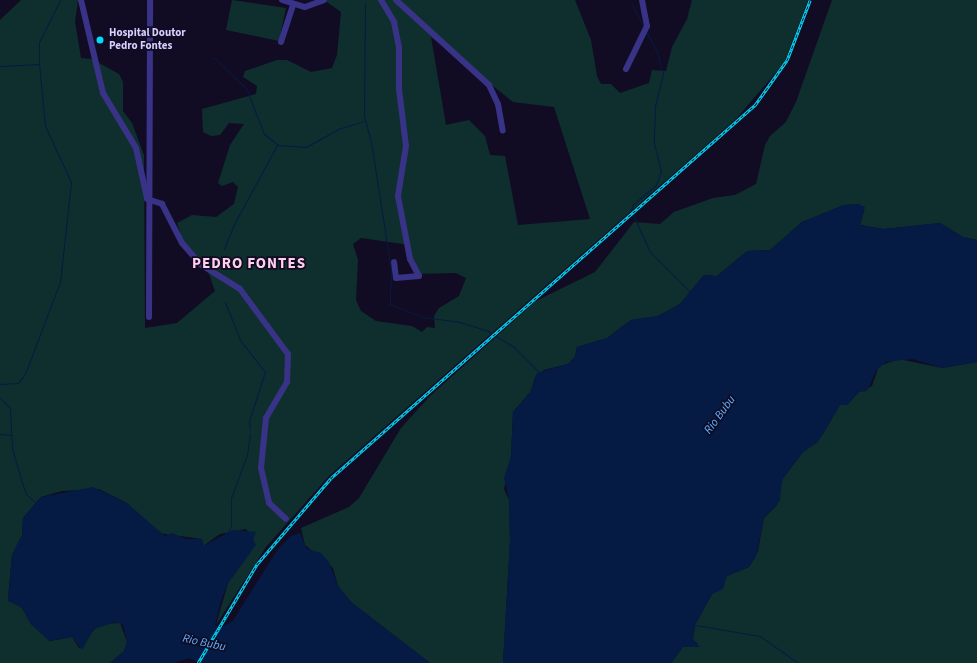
<!DOCTYPE html>
<html>
<head>
<meta charset="utf-8">
<style>
	body { margin:0 }
	#map { position:relative; width:977px; height:663px; overflow:hidden; background:#110c24; font-family:"Source Sans 3",sans-serif }
	div>[style] { position:absolute }
	[style*='--x'] { left:calc(var(--x)*1px); top:calc(var(--y)*1px); width:calc(var(--w)*1px); rotate:calc(var(--a)*1deg) }
	.green>* { inset:0; background:#0f2f2e }
	.water>* { inset:0; background:#051b44 }
	.stream>* { height:1px; margin:-0.5px; padding:0 0.5px; transform-origin:0.5px; border-radius:0.5px; background:#051b44 }
	.minor>* { height:6px; margin:-3px; padding:0 3px; transform-origin:3px; border-radius:3px; background:#383387 }
	.rail>* { height:2.5px; margin-top:-1.25px; transform-origin:0; background:repeating-linear-gradient(90deg,#110c24 0 3px,#00dcfa 0 6px); box-sizing:border-box; border-block:1px solid #00dcfa }
	.dots>* { width:11px; height:11px; translate:-50% -50%; box-sizing:border-box; border:2px solid #110c24; border-radius:50% }
	span { translate:-50% -50%; white-space:nowrap; text-align:center; line-height:1.15; -webkit-text-stroke:3.5px #110c24; paint-order:stroke }
	.poi-label { font-size:11px; color:#d6cfff; font-weight:700 }
	.left { translate:0 -50%; text-align:left }
	.water-label { font-size:12px; color:#5db1ff; font-style:italic }
	.district-label { font-size:15px; color:#ffd1ed; font-weight:700; letter-spacing:1px }
</style>
</head>
<body>
<div id="map">
	<div class="green">
		<div style="clip-path:polygon(evenodd,21px 0,78px 0,75px 22px,81px 58px,92px 59px,119px 74px,123px 82px,123px 111px,132px 123px,144px 155px,145px 328px,177px 323px,215px 291px,209px 274px,182px 239px,177px 223px,192px 215px,216px 217px,234px 204px,238px 187px,233px 182px,222px 186px,218px 183px,230px 145px,244px 124px,229px 123px,220px 135px,211px 136px,203px 132px,202px 109px,256px 94px,257px 86px,243px 77px,245px 71px,277px 60px,287px 60px,311px 72px,332px 68px,337px 55px,341px 12px,324px 0,305px 0,575px 0,591px 40px,597px 76px,601px 84px,611px 84px,620px 93px,649px 83px,652px 70px,666px 71px,672px 47px,687px 19px,692px 0,808px 0,784px 63px,736px 119px,329px 476px,266px 547px,216px 625px,228px 583px,253px 548px,253px 539px,246px 529px,220px 534px,203px 546px,202px 539px,158px 533px,127px 503px,99px 489px,62px 491px,41px 497px,23px 518px,22px 535px,12px 555px,8px 598px,22px 608px,31px 624px,50px 641px,72px 637px,79px 648px,84px 647px,86px 638px,100px 624px,120px 623px,127px 642px,124px 651px,110px 663px,0 663px,0 20px,21px 0,431px 37px,513px 102px,554px 107px,590px 219px,518px 225px,505px 156px,490px 155px,485px 136px,469px 120px,446px 125px,431px 37px,21px 0,361px 238px,403px 244px,409px 250px,414px 274px,456px 273px,466px 278px,459px 296px,439px 308px,434px 316px,435px 328px,427px 327px,422px 332px,412px 326px,376px 321px,361px 311px,356px 300px,358px 260px,353px 244px,361px 238px)"></div>
		<div style="clip-path:polygon(232px 0,286px 8px,279px 41px,226px 30px)"></div>
		<div style="clip-path:polygon(832px 0,977px 0,977px 240px,963px 237px,940px 223px,884px 229px,860px 225px,864px 211px,859px 204px,844px 205px,802px 222px,770px 250px,747px 251px,717px 276px,704px 275px,680px 304px,658px 316px,631px 320px,607px 338px,577px 347px,575px 357px,568px 364px,544px 370px,535px 377px,531px 391px,513px 412px,511px 456px,504px 489px,509px 500px,510px 541px,503px 663px,430px 663px,351px 602px,338px 586px,333px 568px,305px 545px,301px 528px,349px 507px,359px 498px,401px 428px,430px 396px,536px 301px,595px 272px,634px 222px,660px 224px,674px 212px,713px 198px,735px 195px,756px 184px,765px 145px,770px 136px,786px 122px,796px 102px)"></div>
		<div style="clip-path:polygon(899px 359px,942px 368px,977px 362px,977px 663px,671px 663px,683px 647px,698px 644px,693px 640px,695px 625px,712px 594px,727px 576px,749px 567px,758px 551px,764px 518px,777px 505px,782px 480px,802px 453px,821px 437px,840px 405px,847px 405px,859px 392px,872px 386px,879px 366px)"></div>
	</div>
	<div class="water">
		<div style="clip-path:polygon(859px 204px,865px 207px,860px 225px,884px 229px,940px 223px,963px 237px,977px 240px,977px 362px,942px 368px,912px 359px,886px 362px,876px 371px,867px 391px,859px 392px,847px 405px,840px 405px,818px 442px,802px 453px,782px 480px,780px 501px,764px 518px,756px 557px,749px 567px,727px 576px,723px 589px,712px 594px,695px 625px,693px 640px,700px 647px,683px 647px,671px 663px,503px 663px,510px 541px,509px 500px,504px 478px,511px 456px,513px 412px,531px 391px,537px 373px,568px 364px,575px 357px,577px 347px,607px 338px,631px 320px,658px 316px,680px 304px,704px 275px,717px 276px,747px 251px,770px 250px,802px 222px,844px 205px)"></div>
		<div style="clip-path:polygon(93px 487px,127px 503px,165px 536px,172px 533px,186px 539px,202px 539px,203px 546px,233px 530px,256px 532px,253px 539px,256px 545px,228px 583px,221px 601px,215px 625px,219px 628px,232px 622px,278px 549px,291px 536px,300px 533px,307px 549px,321px 553px,329px 562px,338px 586px,351px 602px,430px 663px,200px 663px,189px 658px,174px 663px,110px 663px,124px 651px,127px 642px,123px 625px,115px 622px,94px 629px,82px 650px,72px 637px,49px 641px,31px 624px,22px 608px,8px 601px,12px 555px,22px 535px,23px 518px,41px 497px)"></div>
	</div>
	<div class="stream">
		<div style="--x:365;--y:3;--w:113;--a:90.5"></div>
		<div style="--x:364;--y:116;--w:27;--a:75"></div>
		<div style="--x:371;--y:142;--w:129;--a:81.1"></div>
		<div style="--x:391;--y:269;--w:35;--a:92"></div>
		<div style="--x:390;--y:304;--w:35;--a:22"></div>
		<div style="--x:422;--y:317;--w:34;--a:7"></div>
		<div style="--x:456;--y:321;--w:34;--a:17"></div>
		<div style="--x:488;--y:331;--w:31;--a:32"></div>
		<div style="--x:514;--y:347;--w:37;--a:45"></div>
		<div style="--x:632;--y:4;--w:25;--a:64"></div>
		<div style="--x:647;--y:33;--w:21;--a:62"></div>
		<div style="--x:657;--y:52;--w:23;--a:75"></div>
		<div style="--x:663;--y:74;--w:34;--a:104"></div>
		<div style="--x:655;--y:107;--w:36;--a:92"></div>
		<div style="--x:654;--y:143;--w:29;--a:76"></div>
		<div style="--x:661;--y:171;--w:15;--a:110"></div>
		<div style="--x:656;--y:185;--w:30;--a:140"></div>
		<div style="--x:633;--y:204;--w:6;--a:108"></div>
		<div style="--x:631;--y:210;--w:46;--a:65.7"></div>
		<div style="--x:650;--y:252;--w:59;--a:45"></div>
		<div style="--x:213;--y:57;--w:45;--a:43.2"></div>
		<div style="--x:246;--y:88;--w:49;--a:68.6"></div>
		<div style="--x:264;--y:134;--w:18;--a:38"></div>
		<div style="--x:278;--y:145;--w:28;--a:4"></div>
		<div style="--x:306;--y:147;--w:37;--a:-29"></div>
		<div style="--x:338;--y:129;--w:27;--a:-17"></div>
		<div style="--x:0;--y:66;--w:39;--a:-3"></div>
		<div style="--x:224;--y:249;--w:27;--a:-68"></div>
		<div style="--x:234;--y:224;--w:90;--a:-61.4"></div>
		<div style="--x:225;--y:302;--w:41;--a:68.5"></div>
		<div style="--x:240;--y:340;--w:41;--a:52"></div>
		<div style="--x:265;--y:372;--w:52;--a:108.1"></div>
		<div style="--x:249;--y:421;--w:9;--a:84"></div>
		<div style="--x:0;--y:384;--w:18;--a:-3"></div>
		<div style="--x:18;--y:383;--w:11;--a:-52"></div>
		<div style="--x:25;--y:374;--w:98;--a:-69.2"></div>
		<div style="--x:60;--y:282;--w:101;--a:-83.7"></div>
		<div style="--x:71;--y:182;--w:62;--a:-114.9"></div>
		<div style="--x:45;--y:126;--w:62;--a:-95.5"></div>
		<div style="--x:39;--y:64;--w:22;--a:-90"></div>
		<div style="--x:39;--y:42;--w:47;--a:-63.4"></div>
		<div style="--x:0;--y:398;--w:14;--a:45"></div>
		<div style="--x:10;--y:408;--w:40;--a:87.1"></div>
		<div style="--x:12;--y:448;--w:33;--a:74"></div>
		<div style="--x:21;--y:480;--w:15;--a:70"></div>
		<div style="--x:26;--y:494;--w:15;--a:42"></div>
		<div style="--x:0;--y:434;--w:11;--a:5"></div>
		<div style="--x:227;--y:535;--w:10;--a:-66"></div>
		<div style="--x:231;--y:526;--w:28;--a:-90"></div>
		<div style="--x:231;--y:498;--w:46;--a:-69.6"></div>
		<div style="--x:247;--y:455;--w:22;--a:-82"></div>
		<div style="--x:695;--y:625;--w:66;--a:9.6"></div>
		<div style="--x:760;--y:636;--w:47;--a:35.4"></div>
	</div>
	<div class="minor">
		<div style="--x:81;--y:0;--w:96;--a:76.7"></div>
		<div style="--x:103;--y:93;--w:64;--a:59"></div>
		<div style="--x:136;--y:148;--w:51;--a:77.6"></div>
		<div style="--x:282;--y:0;--w:24;--a:17"></div>
		<div style="--x:305;--y:7;--w:20;--a:-20"></div>
		<div style="--x:381;--y:0;--w:26;--a:59"></div>
		<div style="--x:394;--y:22;--w:26;--a:79"></div>
		<div style="--x:399;--y:48;--w:41;--a:90"></div>
		<div style="--x:399;--y:89;--w:57;--a:83"></div>
		<div style="--x:406;--y:146;--w:51;--a:99.1"></div>
		<div style="--x:398;--y:196;--w:64;--a:79.2"></div>
		<div style="--x:410;--y:259;--w:19;--a:62"></div>
		<div style="--x:419;--y:276;--w:23;--a:175"></div>
		<div style="--x:396;--y:278;--w:16;--a:-97"></div>
		<div style="--x:396;--y:0;--w:126;--a:42.4"></div>
		<div style="--x:489;--y:85;--w:21;--a:65"></div>
		<div style="--x:498;--y:104;--w:27;--a:80"></div>
		<div style="--x:281;--y:42;--w:40;--a:-72"></div>
		<div style="--x:626;--y:69;--w:48;--a:-64"></div>
		<div style="--x:647;--y:26;--w:26;--a:-101"></div>
		<div style="--x:147;--y:199;--w:16;--a:18"></div>
		<div style="--x:162;--y:204;--w:44;--a:62.9"></div>
		<div style="--x:182;--y:243;--w:28;--a:49"></div>
		<div style="--x:200;--y:264;--w:47;--a:32"></div>
		<div style="--x:240;--y:289;--w:81;--a:53.6"></div>
		<div style="--x:288;--y:354;--w:28;--a:92"></div>
		<div style="--x:287;--y:382;--w:42;--a:120.3"></div>
		<div style="--x:266;--y:418;--w:50;--a:95.7"></div>
		<div style="--x:261;--y:468;--w:36;--a:77"></div>
		<div style="--x:269;--y:503;--w:23;--a:43"></div>
		<div style="--x:149;--y:317;--w:317;--a:-89.8"></div>
	</div>
	<div class="rail">
		<div style="--x:198;--y:663;--w:115;--a:-59.2"></div>
		<div style="--x:257;--y:564;--w:113;--a:-49.3"></div>
		<div style="--x:331;--y:478;--w:565;--a:-41.34"></div>
		<div style="--x:755;--y:105;--w:55;--a:-54.6"></div>
		<div style="--x:787;--y:60;--w:64;--a:-69"></div>
	</div>
	<div class="dots">
		<div style="left:100px;top:40px;background:#00dcfa"></div>
	</div>
	<div class="poi-label">
		<span class="left" style="left:109px;top:40px">Hospital Doutor<br>Pedro Fontes</span>
	</div>
	<div class="water-label">
		<span style="left:720px;top:415px;rotate:-54deg">Rio Bubu</span>
		<span style="left:204px;top:643px;rotate:12deg">Rio Bubu</span>
	</div>
	<div class="district-label">
		<span style="left:249px;top:264px">PEDRO FONTES</span>
	</div>
</div>
</body>
</html>
